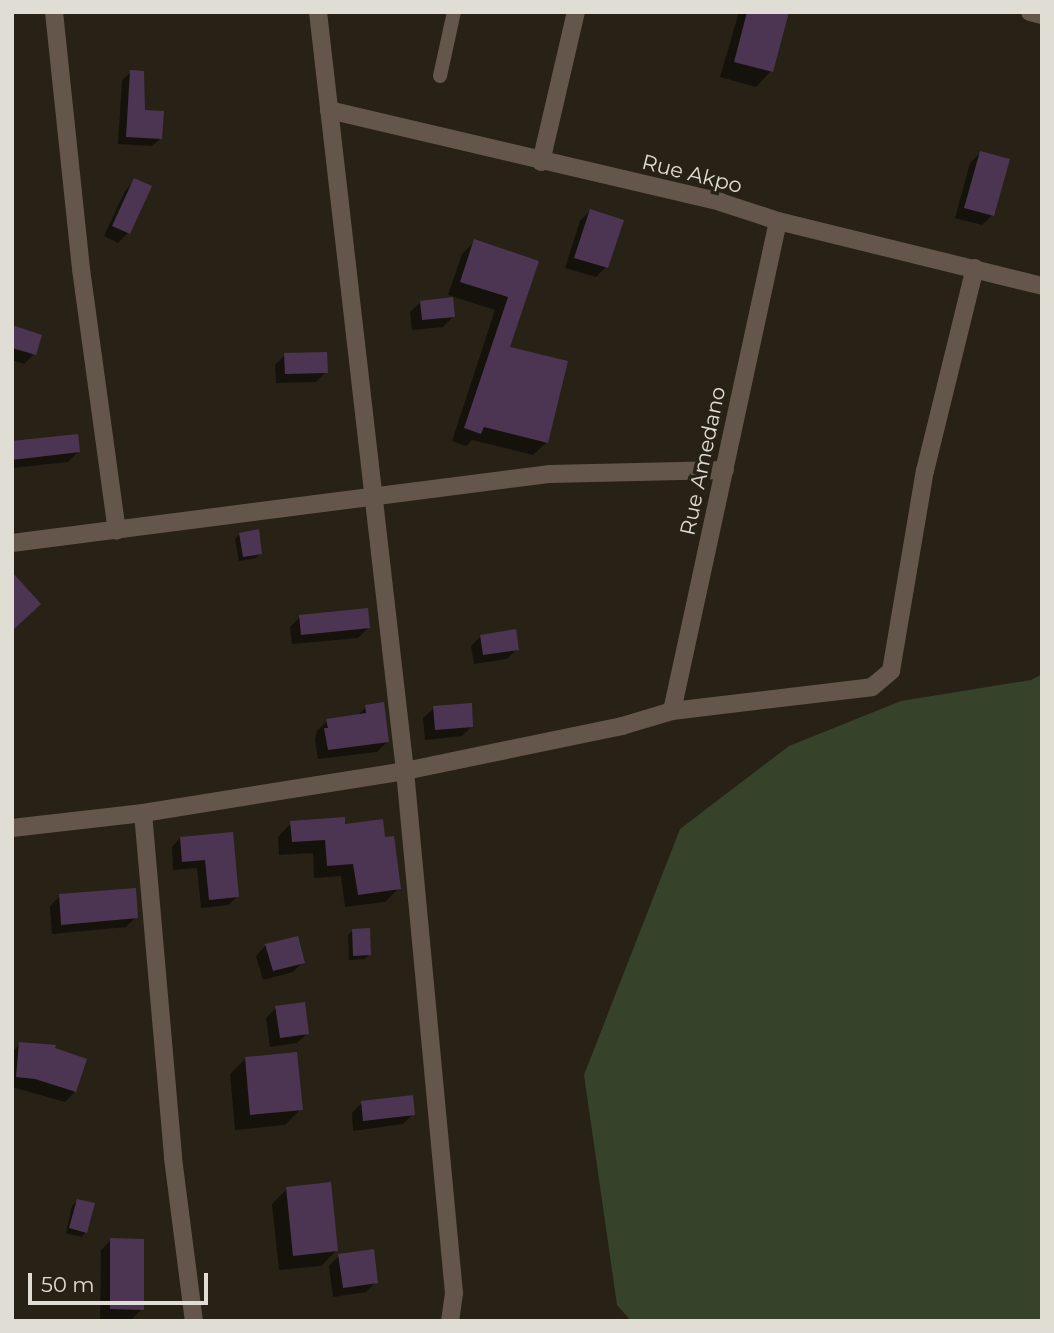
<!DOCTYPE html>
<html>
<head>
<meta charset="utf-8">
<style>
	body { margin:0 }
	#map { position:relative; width:1054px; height:1333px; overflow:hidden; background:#272215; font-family:Montserrat,sans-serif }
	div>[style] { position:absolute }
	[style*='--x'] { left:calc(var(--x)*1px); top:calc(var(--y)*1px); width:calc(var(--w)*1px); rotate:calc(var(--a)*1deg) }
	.green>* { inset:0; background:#364229 }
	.shadow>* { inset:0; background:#0007 }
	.building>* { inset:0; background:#4c3552 }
	.lane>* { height:14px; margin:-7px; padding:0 7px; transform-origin:7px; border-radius:7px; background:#65564c }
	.street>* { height:18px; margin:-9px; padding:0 9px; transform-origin:9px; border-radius:9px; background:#65564c }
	span { translate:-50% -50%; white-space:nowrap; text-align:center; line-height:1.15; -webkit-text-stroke:7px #272215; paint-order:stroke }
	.street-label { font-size:21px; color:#e0ddd5 }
	.frame { position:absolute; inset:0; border:14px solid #e0ddd5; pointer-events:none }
	.scale { position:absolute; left:28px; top:1273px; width:180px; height:32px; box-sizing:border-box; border:4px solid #e0ddd5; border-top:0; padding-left:9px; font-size:21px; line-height:24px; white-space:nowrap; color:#e0ddd5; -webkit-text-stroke:5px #272215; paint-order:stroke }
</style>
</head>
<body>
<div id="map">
	<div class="green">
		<div style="clip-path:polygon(1042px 674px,1042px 1321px,631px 1321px,617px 1305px,584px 1075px,680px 829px,789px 746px,901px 701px,1031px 680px)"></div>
	</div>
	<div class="shadow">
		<div style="clip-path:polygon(739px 12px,787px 12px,771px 71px,756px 87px,720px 77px)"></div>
		<div style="clip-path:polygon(131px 72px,143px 112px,161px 138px,152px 146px,118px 144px,122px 80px)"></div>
		<div style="clip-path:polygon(980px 153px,992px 215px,982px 225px,955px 218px,970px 163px)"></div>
		<div style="clip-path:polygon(135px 180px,128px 233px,118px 243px,104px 236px,125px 191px)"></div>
		<div style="clip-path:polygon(590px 211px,606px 267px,596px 277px,565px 268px,580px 221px)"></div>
		<div style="clip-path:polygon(475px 241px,537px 262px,508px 348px,547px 442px,533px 455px,472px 440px,466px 446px,452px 441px,495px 310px,448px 295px,462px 254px)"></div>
		<div style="clip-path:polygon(421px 302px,453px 317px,443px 327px,412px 330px,410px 312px)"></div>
		<div style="clip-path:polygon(12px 327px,34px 354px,24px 364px,12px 360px)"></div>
		<div style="clip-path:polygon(285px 355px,326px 372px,316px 382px,276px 383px,275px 365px)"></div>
		<div style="clip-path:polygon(12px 443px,78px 452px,68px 462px,12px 468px)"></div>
		<div style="clip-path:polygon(240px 534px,260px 554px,256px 558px,239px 561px,235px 539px)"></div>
		<div style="clip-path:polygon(300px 617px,368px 628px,358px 638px,292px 644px,290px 627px)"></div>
		<div style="clip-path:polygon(481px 636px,517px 649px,507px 659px,474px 664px,471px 646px)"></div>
		<div style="clip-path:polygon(366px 707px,387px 742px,377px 752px,318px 759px,315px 740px,317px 731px,327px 721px,357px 716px)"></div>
		<div style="clip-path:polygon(434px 708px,472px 726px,462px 736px,425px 740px,423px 718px)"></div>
		<div style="clip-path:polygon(291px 823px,344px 826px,384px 839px,399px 888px,385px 902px,345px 907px,341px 876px,314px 878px,313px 853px,279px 855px,278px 837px)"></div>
		<div style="clip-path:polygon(231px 834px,237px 897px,228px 905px,201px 908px,197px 868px,173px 870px,172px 847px,180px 838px)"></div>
		<div style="clip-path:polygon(60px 896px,136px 917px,126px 927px,52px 934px,50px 906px)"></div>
		<div style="clip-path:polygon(352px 931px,370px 954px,365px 959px,349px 960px,348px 935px)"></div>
		<div style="clip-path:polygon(266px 945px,303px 962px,293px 972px,263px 980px,256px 956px)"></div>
		<div style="clip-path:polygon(276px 1008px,308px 1033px,297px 1043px,270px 1047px,266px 1018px)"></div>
		<div style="clip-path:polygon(20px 1044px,75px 1092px,65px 1102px,12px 1087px,12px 1052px)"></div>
		<div style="clip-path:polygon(246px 1058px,301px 1109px,285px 1125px,235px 1130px,230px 1074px)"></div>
		<div style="clip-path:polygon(362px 1103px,413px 1114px,403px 1124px,353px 1131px,352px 1113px)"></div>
		<div style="clip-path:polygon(287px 1189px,336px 1251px,321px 1266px,279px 1270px,272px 1204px)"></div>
		<div style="clip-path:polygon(77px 1201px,86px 1232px,81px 1237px,66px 1233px,72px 1206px)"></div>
		<div style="clip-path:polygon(111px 1240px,142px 1309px,132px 1319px,100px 1319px,101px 1250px)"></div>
		<div style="clip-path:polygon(339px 1256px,376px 1282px,366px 1292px,333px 1297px,329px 1266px)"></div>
	</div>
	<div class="building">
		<div style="clip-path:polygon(747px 12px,789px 12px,773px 72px,734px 62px)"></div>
		<div style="clip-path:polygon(130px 70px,144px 71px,145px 110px,164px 111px,162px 139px,126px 137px)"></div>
		<div style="clip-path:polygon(980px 151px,1010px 159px,994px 216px,964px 208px)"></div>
		<div style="clip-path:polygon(134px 178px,152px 186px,130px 234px,112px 226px)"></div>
		<div style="clip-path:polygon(590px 209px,624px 220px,608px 268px,574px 258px)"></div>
		<div style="clip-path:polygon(474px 239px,539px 261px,510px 347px,568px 361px,548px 443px,484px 427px,481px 434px,464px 428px,508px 297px,460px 282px)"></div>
		<div style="clip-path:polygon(453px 297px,455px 317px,422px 320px,420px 301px)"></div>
		<div style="clip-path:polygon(12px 325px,42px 335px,36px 355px,12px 348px)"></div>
		<div style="clip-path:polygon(327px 352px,328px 373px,285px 374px,284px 353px)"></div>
		<div style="clip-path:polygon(78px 434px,80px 452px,12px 460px,12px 441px)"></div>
		<div style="clip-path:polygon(259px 529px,262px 554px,243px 557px,239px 533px)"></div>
		<div style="clip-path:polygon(12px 572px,41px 604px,12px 631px)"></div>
		<div style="clip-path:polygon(368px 608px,370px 628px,301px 635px,299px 615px)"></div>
		<div style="clip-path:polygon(516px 629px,519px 650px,483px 655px,480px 635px)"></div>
		<div style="clip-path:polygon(384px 702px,389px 742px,328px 750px,324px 728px,328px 728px,326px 719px,366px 713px,365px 705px)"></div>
		<div style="clip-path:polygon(472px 703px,473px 727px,435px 730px,433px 706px)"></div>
		<div style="clip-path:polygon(345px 817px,345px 824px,383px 819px,385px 837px,394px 836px,401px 889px,358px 895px,353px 864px,327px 866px,325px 840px,292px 842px,290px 821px)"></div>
		<div style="clip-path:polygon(233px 832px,239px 897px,209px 900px,205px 860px,182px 862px,180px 837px)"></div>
		<div style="clip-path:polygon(136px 888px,138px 918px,61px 925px,59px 894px)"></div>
		<div style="clip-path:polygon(370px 928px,371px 955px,353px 956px,352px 929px)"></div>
		<div style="clip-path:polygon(298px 936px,305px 963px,273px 971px,265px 944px)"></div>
		<div style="clip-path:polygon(305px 1002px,309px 1034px,280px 1038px,275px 1006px)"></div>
		<div style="clip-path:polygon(19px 1042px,56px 1045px,55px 1048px,87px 1059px,76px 1092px,35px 1079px,16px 1077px)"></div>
		<div style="clip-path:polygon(297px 1052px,303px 1110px,250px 1115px,245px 1057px)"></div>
		<div style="clip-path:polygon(413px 1095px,415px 1115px,363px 1121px,361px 1101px)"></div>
		<div style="clip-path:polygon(331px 1182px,338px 1251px,293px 1256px,286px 1187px)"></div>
		<div style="clip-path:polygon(77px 1199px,95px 1203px,87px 1233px,69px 1228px)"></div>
		<div style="clip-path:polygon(110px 1238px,144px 1239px,144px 1310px,110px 1309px)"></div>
		<div style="clip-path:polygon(374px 1249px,378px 1283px,343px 1288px,338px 1254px)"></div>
	</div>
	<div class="lane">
		<div style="--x:440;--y:76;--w:66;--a:-77.7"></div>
	</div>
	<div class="street">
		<div style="--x:54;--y:12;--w:258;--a:84"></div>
		<div style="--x:81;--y:269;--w:264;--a:82.2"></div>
		<div style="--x:318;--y:12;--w:764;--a:83.46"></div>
		<div style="--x:405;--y:771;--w:524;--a:84.64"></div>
		<div style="--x:454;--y:1293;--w:28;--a:98"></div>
		<div style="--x:1030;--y:12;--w:12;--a:14"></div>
		<div style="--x:329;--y:110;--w:402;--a:13.2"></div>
		<div style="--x:720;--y:202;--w:61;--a:18.1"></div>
		<div style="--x:778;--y:221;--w:272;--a:13.8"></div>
		<div style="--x:541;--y:162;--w:154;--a:-76.9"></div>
		<div style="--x:12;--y:543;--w:541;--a:-7.32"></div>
		<div style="--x:549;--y:474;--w:176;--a:-1.3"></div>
		<div style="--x:672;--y:711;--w:501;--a:-77.79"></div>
		<div style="--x:143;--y:813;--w:346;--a:85"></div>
		<div style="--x:173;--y:1158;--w:164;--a:82.7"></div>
		<div style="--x:12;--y:828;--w:132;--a:-6.5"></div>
		<div style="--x:143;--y:813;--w:265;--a:-9.1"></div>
		<div style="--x:405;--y:771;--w:222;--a:-11.7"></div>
		<div style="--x:622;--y:726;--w:52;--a:-16.7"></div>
		<div style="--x:672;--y:711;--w:201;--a:-6.8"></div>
		<div style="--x:872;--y:687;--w:25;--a:-40"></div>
		<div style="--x:891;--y:671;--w:203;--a:-80.4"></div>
		<div style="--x:925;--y:471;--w:209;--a:-76.2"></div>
	</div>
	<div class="street-label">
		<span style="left:692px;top:174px;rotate:14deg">Rue Akpo</span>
		<span style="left:703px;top:461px;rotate:-78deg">Rue Amedano</span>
	</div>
	<div class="frame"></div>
	<div class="scale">50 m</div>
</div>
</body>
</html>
